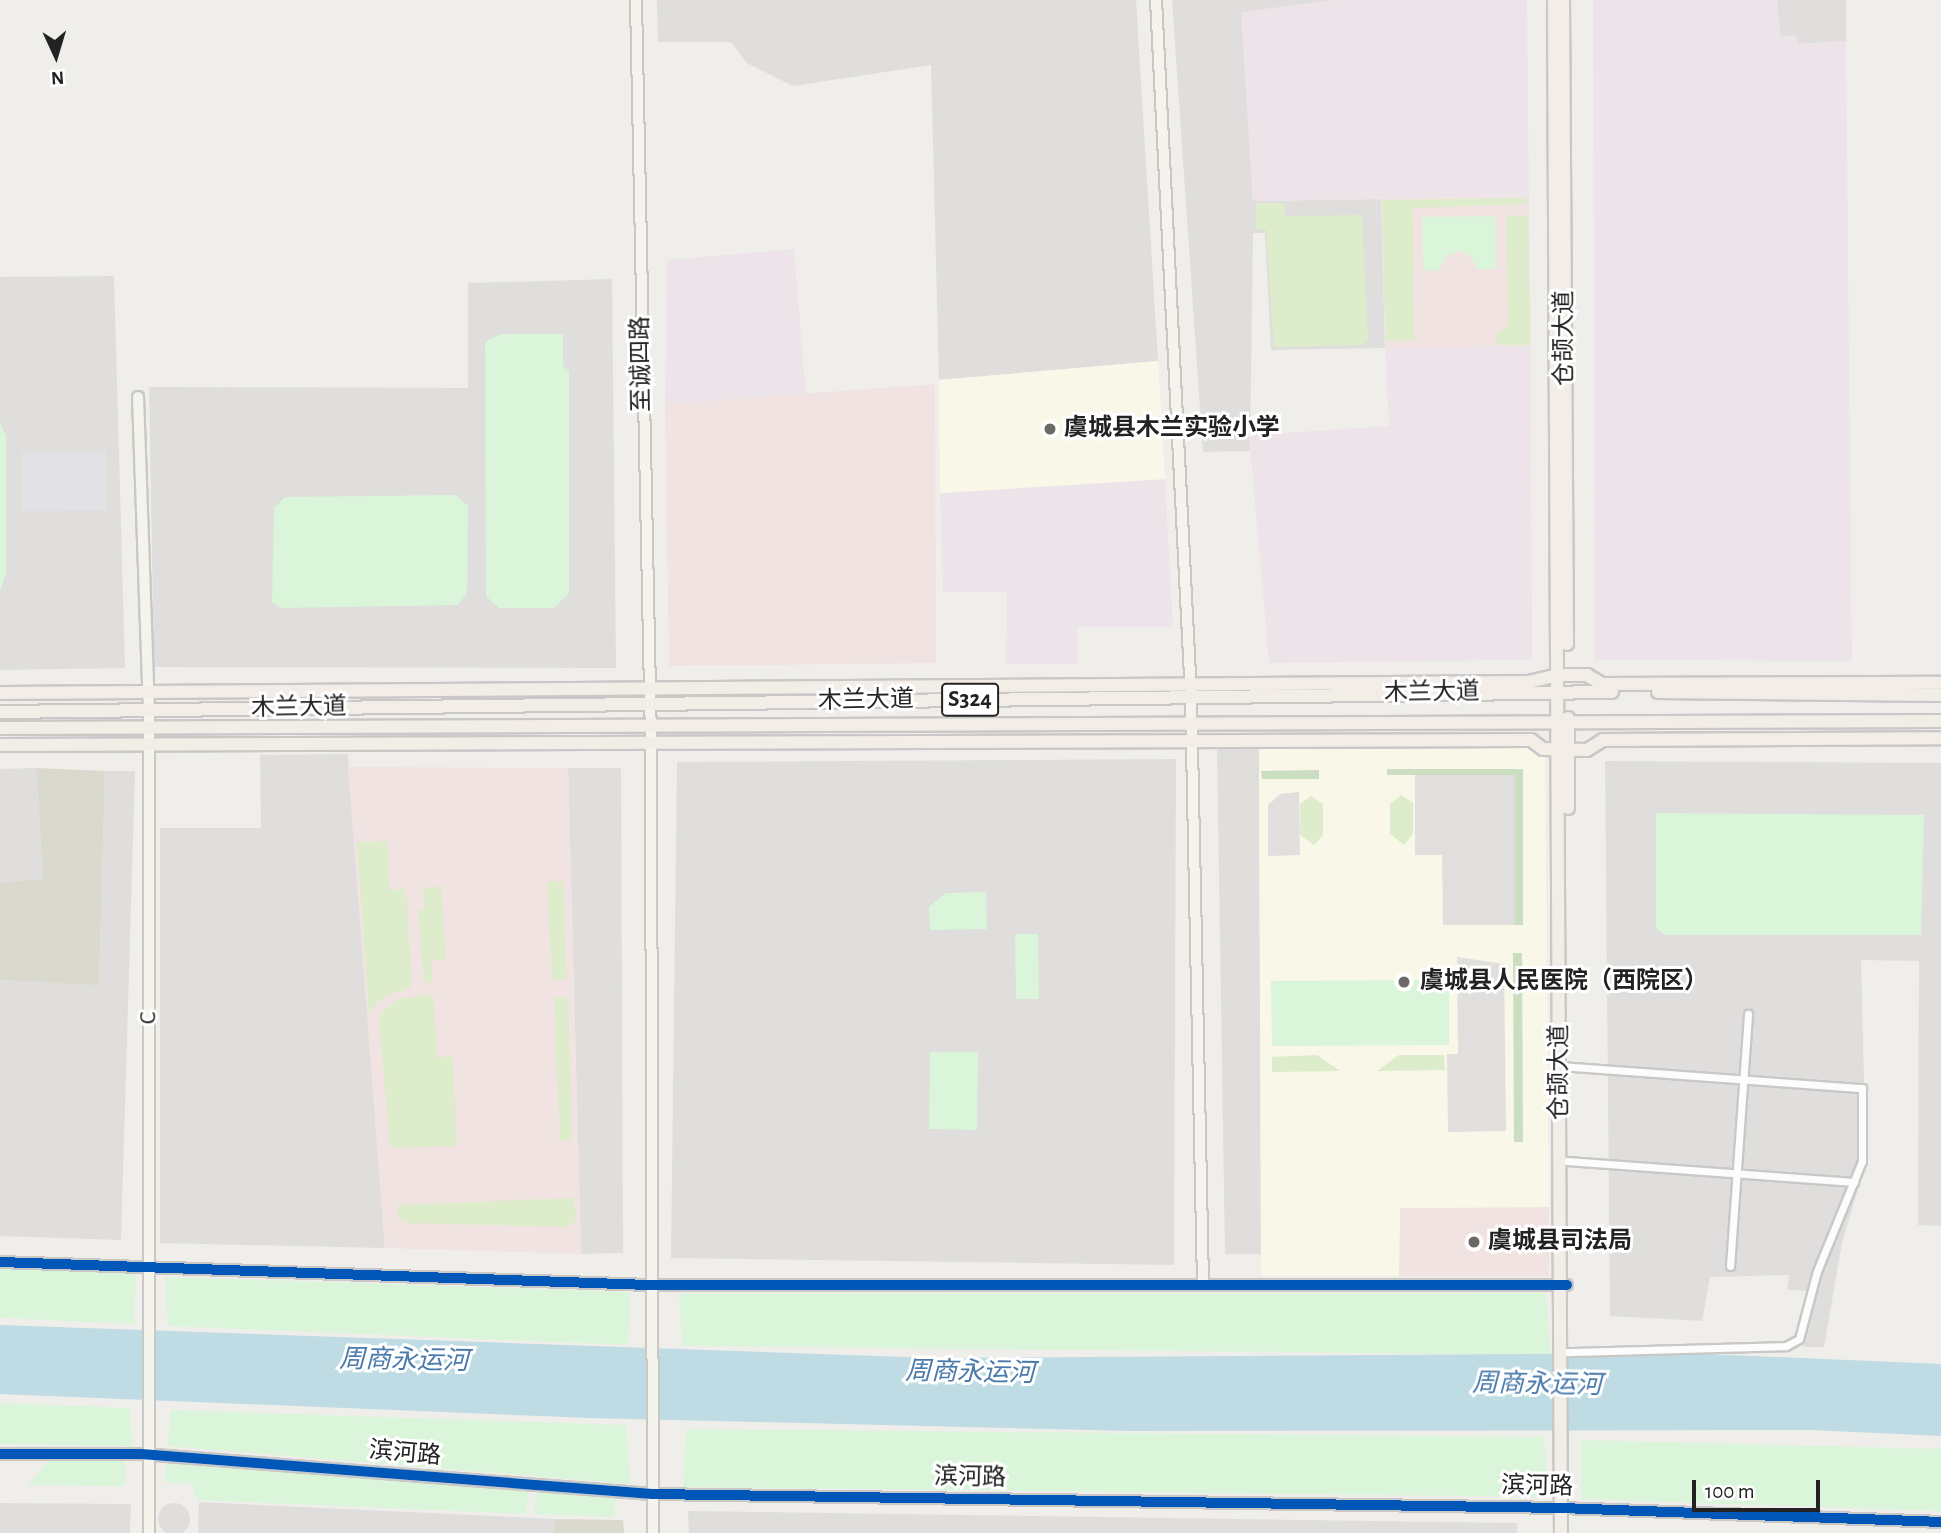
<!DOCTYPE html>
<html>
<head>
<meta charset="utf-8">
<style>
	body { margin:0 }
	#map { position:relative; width:1941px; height:1533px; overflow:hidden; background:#f0eeeb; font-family:"Alegreya Sans","Noto Sans SC",sans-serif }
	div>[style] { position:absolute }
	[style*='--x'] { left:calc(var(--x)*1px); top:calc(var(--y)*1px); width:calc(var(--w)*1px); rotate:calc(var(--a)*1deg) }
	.residential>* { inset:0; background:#dfdedc }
	.round { border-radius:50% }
	.commercial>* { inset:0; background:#f1e3e1 }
	.industrial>* { inset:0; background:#ede4e9 }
	.education>* { inset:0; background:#f8f7e8 }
	.construction>* { inset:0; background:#d9d9cd }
	.grass>* { inset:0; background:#ddeccb }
	.forest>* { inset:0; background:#cbdec1 }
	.park>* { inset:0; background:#daf5da }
	.parking>* { inset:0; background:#e0dfde }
	.plaza>* { inset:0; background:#e2e1e5 }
	.water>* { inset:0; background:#bfdbe3 }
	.roads { filter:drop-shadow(2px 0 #c9c8c7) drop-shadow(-2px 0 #c9c8c7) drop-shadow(0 2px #c9c8c7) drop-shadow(0 -2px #c9c8c7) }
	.street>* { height:7px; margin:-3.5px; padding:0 3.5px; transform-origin:3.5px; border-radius:3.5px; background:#fdfcfc }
	.secondary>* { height:10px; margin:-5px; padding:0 5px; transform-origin:5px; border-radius:5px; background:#f4f4ed }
	.primary>* { height:12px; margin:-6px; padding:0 6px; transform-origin:6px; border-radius:6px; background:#f3ede7 }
	.cycleway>* { height:10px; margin:-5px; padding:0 5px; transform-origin:5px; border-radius:5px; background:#0057b8 }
	.dots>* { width:19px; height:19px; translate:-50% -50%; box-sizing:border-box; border:4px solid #fff; border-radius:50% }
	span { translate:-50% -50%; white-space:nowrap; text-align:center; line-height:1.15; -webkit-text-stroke:6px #fff; paint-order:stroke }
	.shield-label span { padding:2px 5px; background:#fff; border:2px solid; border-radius:5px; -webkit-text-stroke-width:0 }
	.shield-label { font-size:23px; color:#222; font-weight:700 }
	.street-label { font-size:24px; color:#222 }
	.poi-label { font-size:24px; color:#222; font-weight:700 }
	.left { translate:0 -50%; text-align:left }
	.water-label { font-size:26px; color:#4a7aab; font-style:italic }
	.north { position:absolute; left:21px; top:21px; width:70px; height:70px; -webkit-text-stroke:5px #fff; paint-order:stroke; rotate:176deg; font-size:19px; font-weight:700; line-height:28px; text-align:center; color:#222 }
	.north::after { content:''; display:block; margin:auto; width:24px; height:32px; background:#222; clip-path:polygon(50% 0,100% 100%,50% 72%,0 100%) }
	.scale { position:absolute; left:1692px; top:1480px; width:128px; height:32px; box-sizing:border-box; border:4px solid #222; border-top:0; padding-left:9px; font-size:21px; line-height:24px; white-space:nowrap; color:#222; -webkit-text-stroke:5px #fff; paint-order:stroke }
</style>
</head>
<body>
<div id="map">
	<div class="residential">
		<div style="clip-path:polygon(657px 0,1136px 0,1158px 361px,939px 380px,931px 65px,793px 86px,747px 63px,731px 42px,658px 42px)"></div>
		<div style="clip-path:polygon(1172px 0,1336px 0,1242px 13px,1253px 201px,1381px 199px,1385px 348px,1271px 350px,1265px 233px,1253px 233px,1250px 451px,1203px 452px)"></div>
		<div style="clip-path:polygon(1777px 0,1846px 0,1846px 41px,1798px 44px,1780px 36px)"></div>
		<div style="clip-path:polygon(114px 276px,125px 668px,0 670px,0 277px)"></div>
		<div style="clip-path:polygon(612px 279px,616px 668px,154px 667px,149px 387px,468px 388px,468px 283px)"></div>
		<div style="clip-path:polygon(1259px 746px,1261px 1254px,1225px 1254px,1217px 747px)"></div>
		<div style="clip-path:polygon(348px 754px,385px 1248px,160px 1243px,160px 828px,261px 828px,260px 755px)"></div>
		<div style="clip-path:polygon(1176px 759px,1174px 1265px,671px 1258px,677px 762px)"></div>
		<div style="clip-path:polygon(1605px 761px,1941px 763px,1941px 1226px,1918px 1225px,1919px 961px,1861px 960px,1866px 1162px,1842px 1243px,1824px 1347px,1803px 1347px,1814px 1291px,1787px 1290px,1789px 1275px,1710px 1277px,1702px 1321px,1610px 1316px)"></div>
		<div style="clip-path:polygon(36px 768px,43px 880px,0 883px,0 769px)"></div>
		<div style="clip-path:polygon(568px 768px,621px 768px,623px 1253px,581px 1254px)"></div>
		<div style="clip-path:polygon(105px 771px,135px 771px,121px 1240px,0 1236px,0 980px,99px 984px)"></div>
		<div style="clip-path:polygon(199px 1502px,555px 1519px,554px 1533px,198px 1533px)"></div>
		<div class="round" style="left:158px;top:1503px;width:32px;height:32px"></div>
		<div style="clip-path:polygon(0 1503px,131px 1504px,130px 1533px,0 1533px)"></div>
		<div style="clip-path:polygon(688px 1511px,1517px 1523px,1517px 1533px,689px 1533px)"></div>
	</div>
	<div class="commercial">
		<div style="clip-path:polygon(1529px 196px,1531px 346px,1385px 348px,1381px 199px)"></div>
		<div style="clip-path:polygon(935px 384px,936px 663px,669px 666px,665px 404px)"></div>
		<div style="clip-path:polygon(348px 767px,568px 768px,581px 1254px,385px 1248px)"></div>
		<div style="clip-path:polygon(1549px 1207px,1549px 1276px,1399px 1276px,1400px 1208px)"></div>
	</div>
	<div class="industrial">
		<div style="clip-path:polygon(1336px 0,1527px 0,1529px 196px,1253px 201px,1241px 12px)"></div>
		<div style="clip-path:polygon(1593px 0,1777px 0,1780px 36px,1796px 35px,1798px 44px,1846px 41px,1852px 661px,1595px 660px)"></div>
		<div style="clip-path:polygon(794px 249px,806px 394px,665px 404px,667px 260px)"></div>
		<div style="clip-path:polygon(1531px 346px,1532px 660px,1269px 663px,1249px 435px,1389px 426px,1385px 348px)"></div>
		<div style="clip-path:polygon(1165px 479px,1173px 627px,1077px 627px,1077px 664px,1006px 664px,1007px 592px,943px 592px,940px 493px)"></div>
	</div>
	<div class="education">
		<div style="clip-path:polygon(1158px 361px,1165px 479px,940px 493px,939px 380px)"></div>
		<div style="clip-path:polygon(1531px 745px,1545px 758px,1549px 1207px,1400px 1208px,1399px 1276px,1261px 1276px,1259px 746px)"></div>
	</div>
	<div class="construction">
		<div style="clip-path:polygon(36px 768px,105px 771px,99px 985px,0 980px,0 883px,43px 879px)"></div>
		<div style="clip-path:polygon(555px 1519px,623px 1520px,624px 1533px,554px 1533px)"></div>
	</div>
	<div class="grass">
		<div style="clip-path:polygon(1526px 198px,1527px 204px,1413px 208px,1414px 340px,1386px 341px,1382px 200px)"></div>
		<div style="clip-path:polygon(1256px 203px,1284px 203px,1285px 216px,1362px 215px,1368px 340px,1362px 345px,1274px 347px,1266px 230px,1256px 229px)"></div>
		<div style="clip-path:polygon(1528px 215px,1530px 345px,1496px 345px,1496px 335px,1508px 325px,1506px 216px)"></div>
		<div style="clip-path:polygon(1401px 795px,1413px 803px,1413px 834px,1404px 845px,1390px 834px,1390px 804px)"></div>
		<div style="clip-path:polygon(1311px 796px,1323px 804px,1323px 835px,1314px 845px,1300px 835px,1300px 804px)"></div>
		<div style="clip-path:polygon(387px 841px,390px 890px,406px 889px,412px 987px,382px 998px,369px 1013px,357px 842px)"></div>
		<div style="clip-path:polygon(563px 881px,567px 979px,552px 979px,547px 882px)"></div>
		<div style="clip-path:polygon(441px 886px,446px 959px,431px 960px,432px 982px,424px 983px,418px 910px,424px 909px,423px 888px)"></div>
		<div style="clip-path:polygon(433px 994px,437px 1057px,453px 1057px,457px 1146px,390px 1148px,379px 1016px,397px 999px)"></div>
		<div style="clip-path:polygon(554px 998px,568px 998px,572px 1140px,560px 1141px)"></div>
		<div style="clip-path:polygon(1317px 1055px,1340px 1071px,1272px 1072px,1272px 1057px)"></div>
		<div style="clip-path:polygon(1399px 1055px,1444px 1055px,1445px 1070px,1377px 1071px)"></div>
		<div style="clip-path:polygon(574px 1198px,576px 1220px,568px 1227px,407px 1223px,398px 1217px,397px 1205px)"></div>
	</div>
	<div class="forest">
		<div style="clip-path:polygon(1387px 769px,1523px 769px,1523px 925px,1515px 925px,1515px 775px,1387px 775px)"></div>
		<div style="clip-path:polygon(1319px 770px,1319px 779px,1262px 779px,1261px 771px)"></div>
		<div style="clip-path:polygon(1513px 953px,1522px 953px,1523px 1142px,1514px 1142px)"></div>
	</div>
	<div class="park">
		<div style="clip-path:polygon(1495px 216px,1496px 269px,1477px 269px,1471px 256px,1459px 251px,1447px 256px,1439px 270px,1423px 271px,1422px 217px)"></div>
		<div style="clip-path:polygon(501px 334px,563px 334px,563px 366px,569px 371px,569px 593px,554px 608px,499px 608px,486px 596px,485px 342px)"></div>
		<div style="clip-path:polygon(0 422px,6px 436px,6px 573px,0 591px)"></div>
		<div style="clip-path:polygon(456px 495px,468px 506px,467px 593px,458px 605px,281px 608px,272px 602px,274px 508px,285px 497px)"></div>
		<div style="clip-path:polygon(1656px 813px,1924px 815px,1921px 935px,1665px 935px,1656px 928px)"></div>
		<div style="clip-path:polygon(986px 892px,987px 929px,930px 930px,929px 907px,946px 893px)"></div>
		<div style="clip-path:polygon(1015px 934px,1038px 934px,1039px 999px,1016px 999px)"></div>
		<div style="clip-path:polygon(1449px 980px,1449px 1045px,1272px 1046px,1271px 981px)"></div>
		<div style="clip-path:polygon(930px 1052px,978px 1052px,977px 1130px,929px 1129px)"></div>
		<div style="clip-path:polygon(0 1269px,136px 1273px,134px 1324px,0 1318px)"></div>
		<div style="clip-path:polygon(165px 1277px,631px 1292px,628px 1345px,168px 1326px)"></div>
		<div style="clip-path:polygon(1546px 1293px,1550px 1355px,682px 1346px,679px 1294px)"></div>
		<div style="clip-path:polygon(0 1403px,130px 1408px,132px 1446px,0 1444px)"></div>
		<div style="clip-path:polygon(171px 1410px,626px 1425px,630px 1484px,167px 1446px)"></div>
		<div style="clip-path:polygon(686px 1429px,1544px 1437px,1549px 1497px,683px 1487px)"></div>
		<div style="clip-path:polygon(1581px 1440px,1941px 1449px,1941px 1511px,1581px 1499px)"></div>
		<div style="clip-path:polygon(50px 1459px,125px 1461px,125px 1486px,28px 1485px)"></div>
		<div style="clip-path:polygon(166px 1461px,528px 1490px,526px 1514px,197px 1500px,192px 1484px,165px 1482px)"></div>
		<div style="clip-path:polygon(536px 1491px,616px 1499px,614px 1517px,534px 1514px)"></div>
	</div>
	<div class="parking">
		<div style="clip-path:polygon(1415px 775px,1515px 775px,1515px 925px,1443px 925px,1442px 855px,1415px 855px)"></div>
		<div style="clip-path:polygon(1299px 792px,1300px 855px,1268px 856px,1268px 805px,1280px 794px)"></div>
		<div style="clip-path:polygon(1457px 957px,1504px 964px,1506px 1131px,1448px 1132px,1447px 1054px,1458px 1054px)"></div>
	</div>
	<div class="plaza">
		<div style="clip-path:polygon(106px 451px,106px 510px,22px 511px,22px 452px)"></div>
	</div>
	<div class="water">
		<div style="clip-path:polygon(0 1325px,935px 1358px,1683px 1353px,1941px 1364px,1941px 1436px,1812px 1430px,1131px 1431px,591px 1418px,0 1394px)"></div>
	</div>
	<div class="roads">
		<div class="street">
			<div style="--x:1560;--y:1066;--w:303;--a:4.2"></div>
			<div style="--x:1862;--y:1088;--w:73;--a:90"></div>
			<div style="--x:1862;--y:1161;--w:119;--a:112.2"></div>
			<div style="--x:1817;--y:1271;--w:70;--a:104.8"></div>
			<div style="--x:1799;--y:1339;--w:15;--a:152"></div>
			<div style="--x:1786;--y:1346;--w:219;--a:178.4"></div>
			<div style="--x:1567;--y:1161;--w:288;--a:4.2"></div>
			<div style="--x:1730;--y:1266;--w:253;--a:-85.9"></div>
		</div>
		<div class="secondary">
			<div style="--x:636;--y:0;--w:742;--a:88.84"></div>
			<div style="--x:651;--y:742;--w:791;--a:89.86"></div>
			<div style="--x:1156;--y:0;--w:697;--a:87.12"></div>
			<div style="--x:1191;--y:696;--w:589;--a:88.83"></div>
			<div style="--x:138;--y:397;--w:313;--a:88"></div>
			<div style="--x:149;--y:710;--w:823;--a:90"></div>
			<div style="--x:0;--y:1262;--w:650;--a:2.03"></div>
			<div style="--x:650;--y:1285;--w:917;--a:0"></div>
			<div style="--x:0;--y:1454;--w:141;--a:0"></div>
			<div style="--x:141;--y:1454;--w:513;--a:4.48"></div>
			<div style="--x:652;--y:1494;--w:909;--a:0.88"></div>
			<div style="--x:1561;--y:1508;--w:380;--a:2.1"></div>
		</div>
		<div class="primary">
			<div style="--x:1554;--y:0;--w:1533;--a:89.74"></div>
			<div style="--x:1563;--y:0;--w:644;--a:89.64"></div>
			<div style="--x:1658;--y:692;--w:283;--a:0.6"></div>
			<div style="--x:0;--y:693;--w:1528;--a:-0.41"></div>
			<div style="--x:1528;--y:682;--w:32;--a:-13"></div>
			<div style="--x:1559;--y:675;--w:28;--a:0"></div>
			<div style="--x:1587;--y:675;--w:17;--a:31"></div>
			<div style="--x:1602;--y:684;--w:339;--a:-0.2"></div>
			<div style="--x:0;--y:712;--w:1612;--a:-0.71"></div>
			<div style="--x:1568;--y:718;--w:90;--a:90"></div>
			<div style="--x:0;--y:728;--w:1941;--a:-0.21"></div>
			<div style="--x:0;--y:745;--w:1531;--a:-0.19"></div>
			<div style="--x:1531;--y:740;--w:15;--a:37"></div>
			<div style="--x:1543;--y:749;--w:44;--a:1.3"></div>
			<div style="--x:1587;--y:750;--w:19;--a:-32"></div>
			<div style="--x:1603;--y:740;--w:338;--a:-0.3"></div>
		</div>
	</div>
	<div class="cycleway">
		<div style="--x:0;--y:1262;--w:650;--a:2.03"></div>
		<div style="--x:650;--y:1285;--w:917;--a:0"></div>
		<div style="--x:0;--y:1454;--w:141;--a:0"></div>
		<div style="--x:141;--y:1454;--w:513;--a:4.48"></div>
		<div style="--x:652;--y:1494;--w:909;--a:0.88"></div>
		<div style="--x:1561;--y:1508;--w:380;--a:2.1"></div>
	</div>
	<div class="dots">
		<div style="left:1050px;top:429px;background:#6a6968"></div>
		<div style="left:1404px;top:982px;background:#6a6968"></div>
		<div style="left:1474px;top:1242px;background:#6a6968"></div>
	</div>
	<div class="shield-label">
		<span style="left:970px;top:700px">S324</span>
	</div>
	<div class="street-label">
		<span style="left:1565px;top:338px;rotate:-90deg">仓颉大道</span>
		<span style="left:642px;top:364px;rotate:-91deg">至诚四路</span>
		<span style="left:1432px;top:693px;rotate:-1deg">木兰大道</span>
		<span style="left:866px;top:701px;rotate:-1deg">木兰大道</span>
		<span style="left:299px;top:708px;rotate:-1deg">木兰大道</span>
		<span style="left:149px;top:1018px;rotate:-90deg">C</span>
		<span style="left:1560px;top:1072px;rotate:-90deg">仓颉大道</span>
		<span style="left:405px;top:1454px;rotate:5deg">滨河路</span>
		<span style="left:970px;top:1478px;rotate:1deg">滨河路</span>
		<span style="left:1537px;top:1487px;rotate:1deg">滨河路</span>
	</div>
	<div class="poi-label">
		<span class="left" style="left:1064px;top:429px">虞城县木兰实验小学</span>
		<span class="left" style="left:1420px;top:982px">虞城县人民医院（西院区）</span>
		<span class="left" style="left:1488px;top:1242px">虞城县司法局</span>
	</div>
	<div class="water-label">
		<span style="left:404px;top:1361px;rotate:1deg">周商永运河</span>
		<span style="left:970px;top:1373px;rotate:1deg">周商永运河</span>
		<span style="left:1537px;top:1385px;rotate:1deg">周商永运河</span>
	</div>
	<div class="north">N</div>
	<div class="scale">100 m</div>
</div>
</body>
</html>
